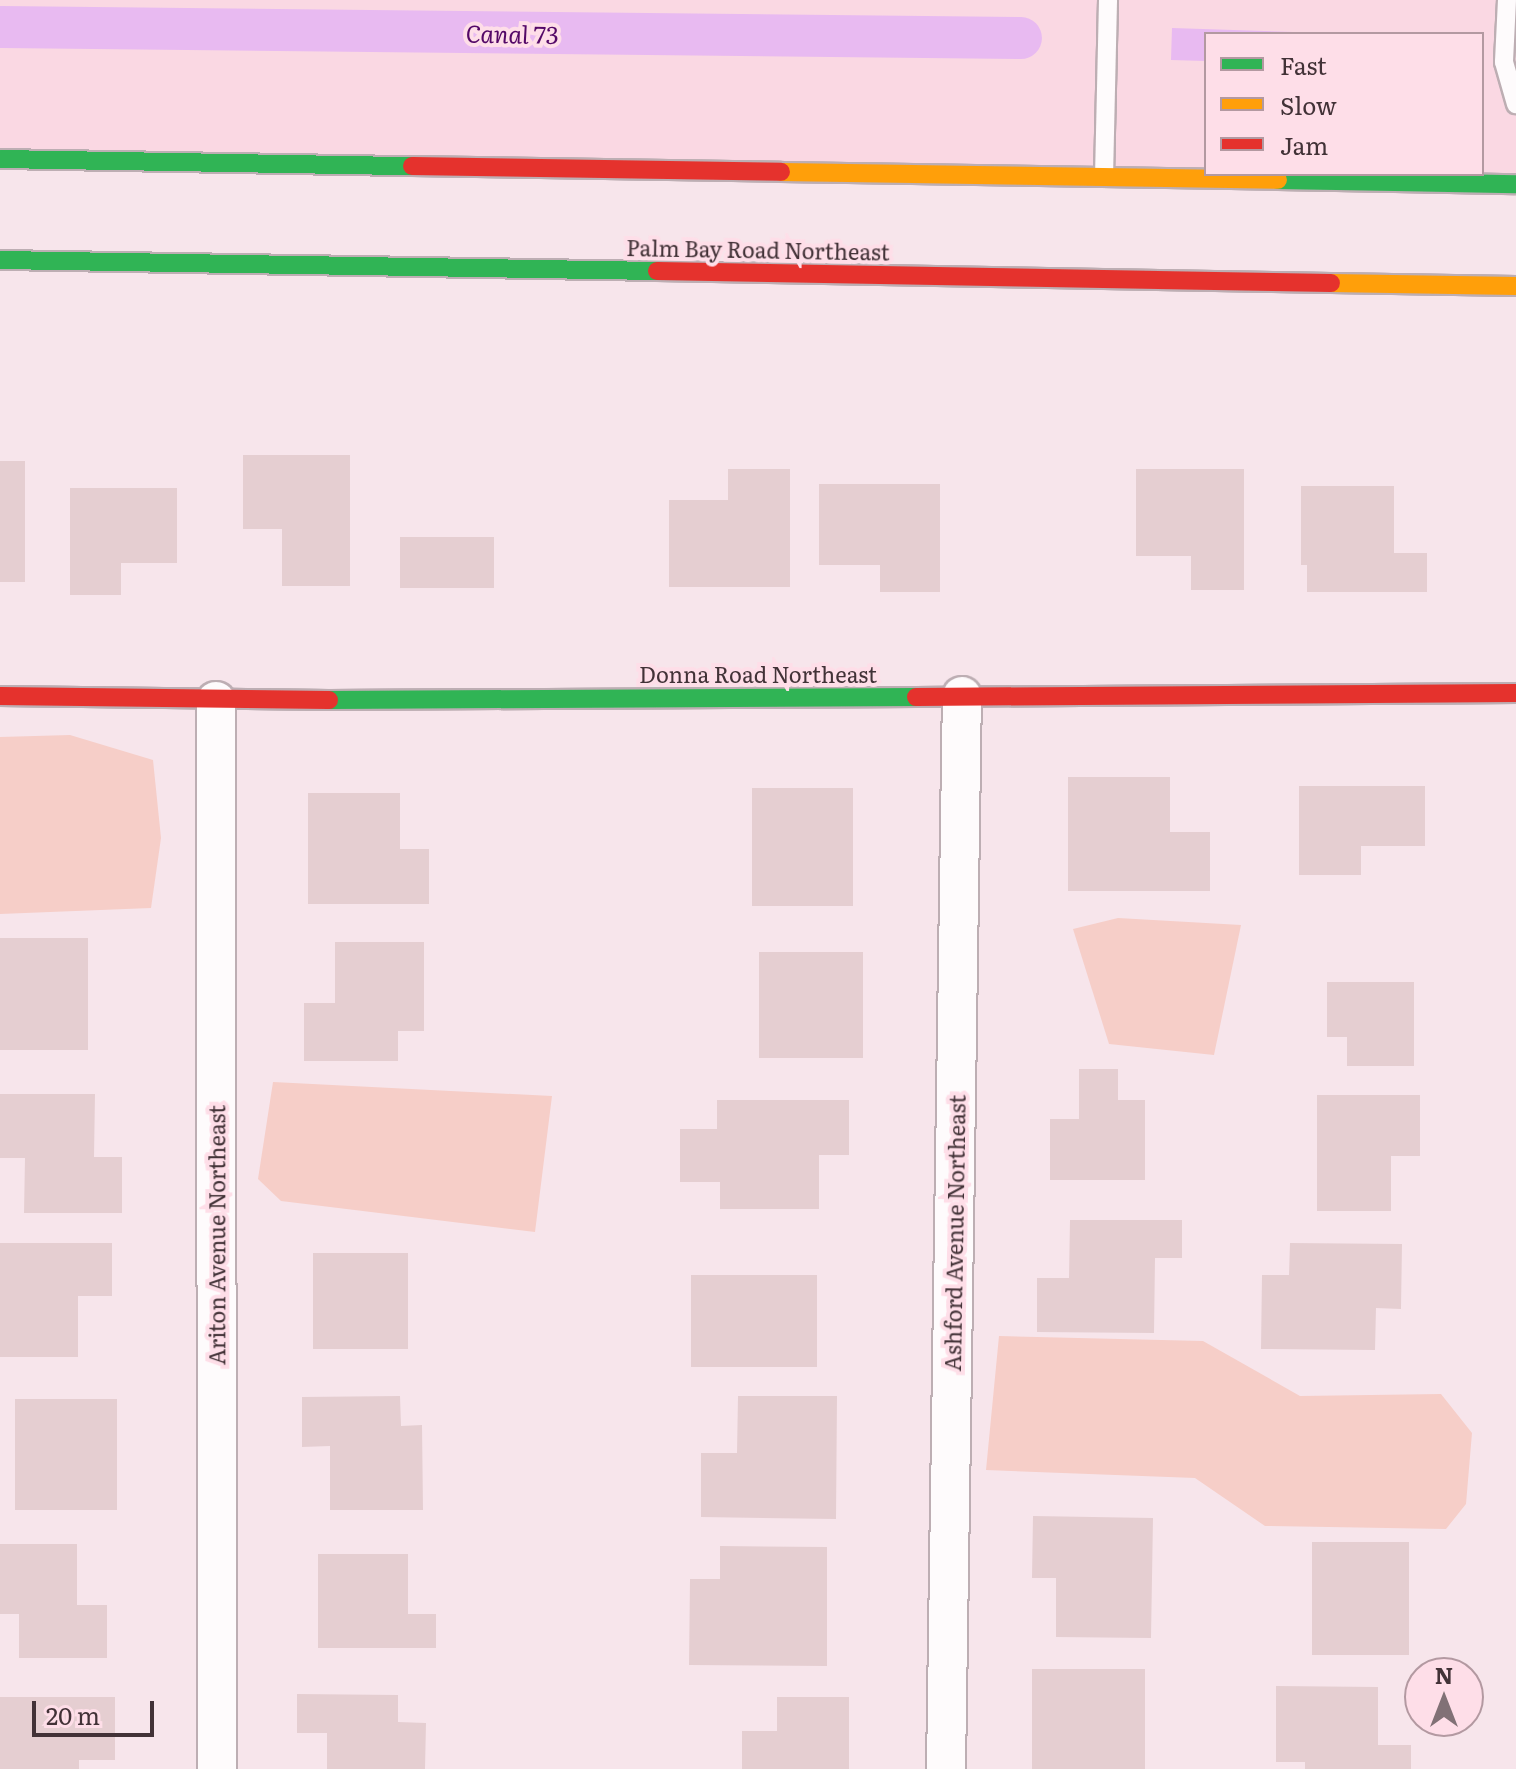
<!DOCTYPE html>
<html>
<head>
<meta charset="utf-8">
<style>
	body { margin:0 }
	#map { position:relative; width:1516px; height:1769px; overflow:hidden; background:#f7e5eb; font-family:Literata,serif }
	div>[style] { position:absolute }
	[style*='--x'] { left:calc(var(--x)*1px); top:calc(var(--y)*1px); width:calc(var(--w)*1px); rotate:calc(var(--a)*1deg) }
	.built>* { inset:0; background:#fad8e3 }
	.green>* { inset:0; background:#f6cec8 }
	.water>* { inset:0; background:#e8baf1 }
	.canal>* { height:42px; margin:-21px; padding:0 21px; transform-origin:21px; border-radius:21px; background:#e8baf1 }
	.building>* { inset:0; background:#e5ced1 }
	.roads { filter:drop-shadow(2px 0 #bdaeb3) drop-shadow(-2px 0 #bdaeb3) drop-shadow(0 2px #bdaeb3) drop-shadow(0 -2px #bdaeb3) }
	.lane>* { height:18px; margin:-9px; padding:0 9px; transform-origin:9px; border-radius:9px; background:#fefbfc }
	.street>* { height:38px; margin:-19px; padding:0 19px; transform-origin:19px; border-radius:19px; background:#fefbfc }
	.fast>* { height:18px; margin:-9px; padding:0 9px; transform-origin:9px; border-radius:9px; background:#30b455 }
	.slow>* { height:18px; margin:-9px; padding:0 9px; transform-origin:9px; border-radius:9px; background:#ff9f0a }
	.jam>* { height:18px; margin:-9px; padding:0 9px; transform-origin:9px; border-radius:9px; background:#e5322d }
	span { translate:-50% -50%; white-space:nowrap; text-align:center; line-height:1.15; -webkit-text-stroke:8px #fedee8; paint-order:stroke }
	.street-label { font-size:22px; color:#423237 }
	.water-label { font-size:24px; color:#540867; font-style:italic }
	.legend { position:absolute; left:1204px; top:32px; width:280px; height:144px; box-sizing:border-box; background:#fedee8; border:2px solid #b399a1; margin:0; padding:10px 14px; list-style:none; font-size:24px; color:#423237 }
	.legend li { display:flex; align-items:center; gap:16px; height:40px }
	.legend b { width:40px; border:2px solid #b399a1 }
	.north { position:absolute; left:1404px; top:1657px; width:80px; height:80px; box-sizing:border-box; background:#fedee8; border:2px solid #b399a1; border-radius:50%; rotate:0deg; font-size:22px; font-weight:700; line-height:32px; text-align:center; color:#423237 }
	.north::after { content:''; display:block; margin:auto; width:28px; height:36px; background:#817176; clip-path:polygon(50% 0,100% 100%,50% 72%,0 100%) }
	.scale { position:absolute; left:32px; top:1701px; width:122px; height:36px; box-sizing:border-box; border:4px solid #423237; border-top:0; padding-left:10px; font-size:24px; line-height:28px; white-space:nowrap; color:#423237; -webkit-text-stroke:6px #fedee8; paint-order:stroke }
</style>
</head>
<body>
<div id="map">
	<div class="built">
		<div style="clip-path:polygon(evenodd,0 0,1516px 0,1516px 184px,0 159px,0 0,1206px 34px,1482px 34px,1482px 174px,1206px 174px,1206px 34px)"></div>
	</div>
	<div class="green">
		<div style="clip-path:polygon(70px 735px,153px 760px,161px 838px,151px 908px,0 914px,0 737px)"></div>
		<div style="clip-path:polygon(1118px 918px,1241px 925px,1214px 1055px,1109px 1044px,1073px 929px)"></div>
		<div style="clip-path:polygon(273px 1082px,552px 1096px,535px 1232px,281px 1201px,258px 1179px)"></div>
		<div style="clip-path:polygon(999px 1336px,1203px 1341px,1300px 1396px,1441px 1394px,1472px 1433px,1466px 1504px,1446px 1529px,1265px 1526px,1195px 1478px,986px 1470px)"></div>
	</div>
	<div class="water">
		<div style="clip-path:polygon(1172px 28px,1354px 34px,1206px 34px,1206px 61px,1171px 60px)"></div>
	</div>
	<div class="canal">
		<div style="--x:2;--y:27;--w:1019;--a:0.62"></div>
	</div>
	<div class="building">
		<div style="clip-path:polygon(243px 455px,350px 455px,350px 586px,282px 586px,282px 529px,243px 529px)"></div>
		<div style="clip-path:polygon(0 461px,25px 461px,25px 582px,0 582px)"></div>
		<div style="clip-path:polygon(728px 469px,790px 469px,790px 587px,669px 587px,669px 500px,728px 500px)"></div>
		<div style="clip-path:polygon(1136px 469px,1244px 469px,1244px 590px,1191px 590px,1191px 556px,1136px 556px)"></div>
		<div style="clip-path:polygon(819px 484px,940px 484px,940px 592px,880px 592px,880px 565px,819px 565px)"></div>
		<div style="clip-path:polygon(1301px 486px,1394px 486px,1394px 553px,1427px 553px,1427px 592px,1307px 592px,1307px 565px,1301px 565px)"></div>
		<div style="clip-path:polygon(70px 488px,177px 488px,177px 563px,121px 563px,121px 595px,70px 595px)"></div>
		<div style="clip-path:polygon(400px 537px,494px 537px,494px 588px,400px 588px)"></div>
		<div style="clip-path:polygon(1068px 777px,1170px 777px,1170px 832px,1210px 832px,1210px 891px,1068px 891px)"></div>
		<div style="clip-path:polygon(1299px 786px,1425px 786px,1425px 846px,1361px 846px,1361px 875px,1299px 875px)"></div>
		<div style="clip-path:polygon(752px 788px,853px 788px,853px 906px,752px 906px)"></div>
		<div style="clip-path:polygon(308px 793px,400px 793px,400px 849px,429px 849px,429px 904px,308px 904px)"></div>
		<div style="clip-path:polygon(0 938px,88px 938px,88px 1050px,0 1050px)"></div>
		<div style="clip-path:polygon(335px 942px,424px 942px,424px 1031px,398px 1031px,398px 1061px,304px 1061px,304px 1003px,335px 1003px)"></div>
		<div style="clip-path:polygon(759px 952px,863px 952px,863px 1058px,759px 1058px)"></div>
		<div style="clip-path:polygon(1327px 982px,1414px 982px,1414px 1066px,1347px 1066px,1347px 1037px,1327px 1037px)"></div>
		<div style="clip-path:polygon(1079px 1069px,1118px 1069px,1118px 1100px,1145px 1100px,1145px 1180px,1050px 1180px,1050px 1119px,1079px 1119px)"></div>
		<div style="clip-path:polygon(0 1094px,95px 1094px,94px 1157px,122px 1157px,122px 1213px,24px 1213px,25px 1158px,0 1158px)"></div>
		<div style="clip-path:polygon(1317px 1095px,1420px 1095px,1420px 1156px,1391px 1156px,1391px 1211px,1317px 1211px)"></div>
		<div style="clip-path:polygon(717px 1100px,849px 1100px,849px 1155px,819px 1155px,819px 1209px,720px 1209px,720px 1182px,680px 1182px,680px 1129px,717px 1129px)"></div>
		<div style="clip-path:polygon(1070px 1220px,1182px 1220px,1182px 1258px,1155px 1258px,1154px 1333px,1037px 1332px,1037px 1278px,1069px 1278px)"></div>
		<div style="clip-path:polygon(0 1243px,112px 1243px,112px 1296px,78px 1296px,78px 1357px,0 1357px)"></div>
		<div style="clip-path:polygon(1290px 1243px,1402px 1244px,1401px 1309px,1376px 1308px,1375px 1350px,1261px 1349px,1262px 1275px,1289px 1275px)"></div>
		<div style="clip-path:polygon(313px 1253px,408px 1253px,408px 1349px,313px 1349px)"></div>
		<div style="clip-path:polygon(691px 1275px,817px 1275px,817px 1367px,691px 1367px)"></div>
		<div style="clip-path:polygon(400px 1396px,401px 1426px,422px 1425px,423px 1510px,330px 1510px,330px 1446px,302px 1447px,302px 1397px)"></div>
		<div style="clip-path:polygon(738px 1396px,837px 1396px,836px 1519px,701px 1517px,701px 1453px,737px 1453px)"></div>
		<div style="clip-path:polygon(15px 1399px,117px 1399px,117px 1510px,15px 1510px)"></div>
		<div style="clip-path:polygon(1033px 1516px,1153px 1518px,1151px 1638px,1056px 1637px,1056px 1578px,1032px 1578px)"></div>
		<div style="clip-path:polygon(1312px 1542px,1409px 1542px,1409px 1655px,1312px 1655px)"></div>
		<div style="clip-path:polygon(0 1544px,77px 1544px,77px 1605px,107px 1605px,107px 1658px,19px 1658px,19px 1614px,0 1614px)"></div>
		<div style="clip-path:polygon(720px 1546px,827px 1547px,827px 1666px,689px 1665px,690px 1579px,720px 1579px)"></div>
		<div style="clip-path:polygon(318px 1554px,408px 1554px,408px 1614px,436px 1614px,436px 1648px,318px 1648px)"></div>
		<div style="clip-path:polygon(1032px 1669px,1145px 1669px,1145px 1769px,1032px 1769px)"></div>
		<div style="clip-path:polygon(1276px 1686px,1378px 1687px,1378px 1745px,1411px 1745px,1411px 1769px,1305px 1769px,1305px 1762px,1276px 1762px)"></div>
		<div style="clip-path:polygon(297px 1694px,398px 1695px,398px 1722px,426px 1723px,425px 1769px,327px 1769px,327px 1733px,297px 1733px)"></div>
		<div style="clip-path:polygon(0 1697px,115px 1697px,115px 1760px,79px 1760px,79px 1769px,0 1769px)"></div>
		<div style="clip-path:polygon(777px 1697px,849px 1697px,849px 1769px,742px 1769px,742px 1731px,777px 1731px)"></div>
	</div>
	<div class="roads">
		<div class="lane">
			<div style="--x:1507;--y:0;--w:62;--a:92.8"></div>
			<div style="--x:1504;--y:62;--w:44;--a:74.1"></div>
			<div style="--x:1104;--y:177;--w:177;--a:-88.7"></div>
		</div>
		<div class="street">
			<div style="--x:216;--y:701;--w:1068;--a:89.95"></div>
			<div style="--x:946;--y:1769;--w:1073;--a:-89.15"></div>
		</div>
		<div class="fast">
			<div style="--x:0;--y:159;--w:412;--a:1"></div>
			<div style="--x:1278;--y:180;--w:238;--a:1"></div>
			<div style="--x:0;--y:260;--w:657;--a:0.96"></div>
			<div style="--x:329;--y:700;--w:587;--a:-0.29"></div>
		</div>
		<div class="slow">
			<div style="--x:781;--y:172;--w:497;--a:0.9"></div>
			<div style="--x:1331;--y:283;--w:185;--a:0.9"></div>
		</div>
		<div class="jam">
			<div style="--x:412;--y:166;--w:369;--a:0.9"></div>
			<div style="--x:657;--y:271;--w:674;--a:1.02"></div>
			<div style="--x:0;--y:696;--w:329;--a:0.7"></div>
			<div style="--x:916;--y:697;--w:600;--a:-0.38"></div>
		</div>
	</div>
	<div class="street-label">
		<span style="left:758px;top:249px;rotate:1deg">Palm Bay Road Northeast</span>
		<span style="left:758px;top:674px">Donna Road Northeast</span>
		<span style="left:954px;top:1233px;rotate:-89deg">Ashford Avenue Northeast</span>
		<span style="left:216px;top:1235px;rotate:-90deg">Ariton Avenue Northeast</span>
	</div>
	<div class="water-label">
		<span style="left:512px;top:33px;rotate:1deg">Canal 73</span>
	</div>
	<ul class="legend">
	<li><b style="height:10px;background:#30b455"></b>Fast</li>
	<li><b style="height:10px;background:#ff9f0a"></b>Slow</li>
	<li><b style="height:10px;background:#e5322d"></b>Jam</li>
	</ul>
	<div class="north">N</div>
	<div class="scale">20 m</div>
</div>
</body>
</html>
